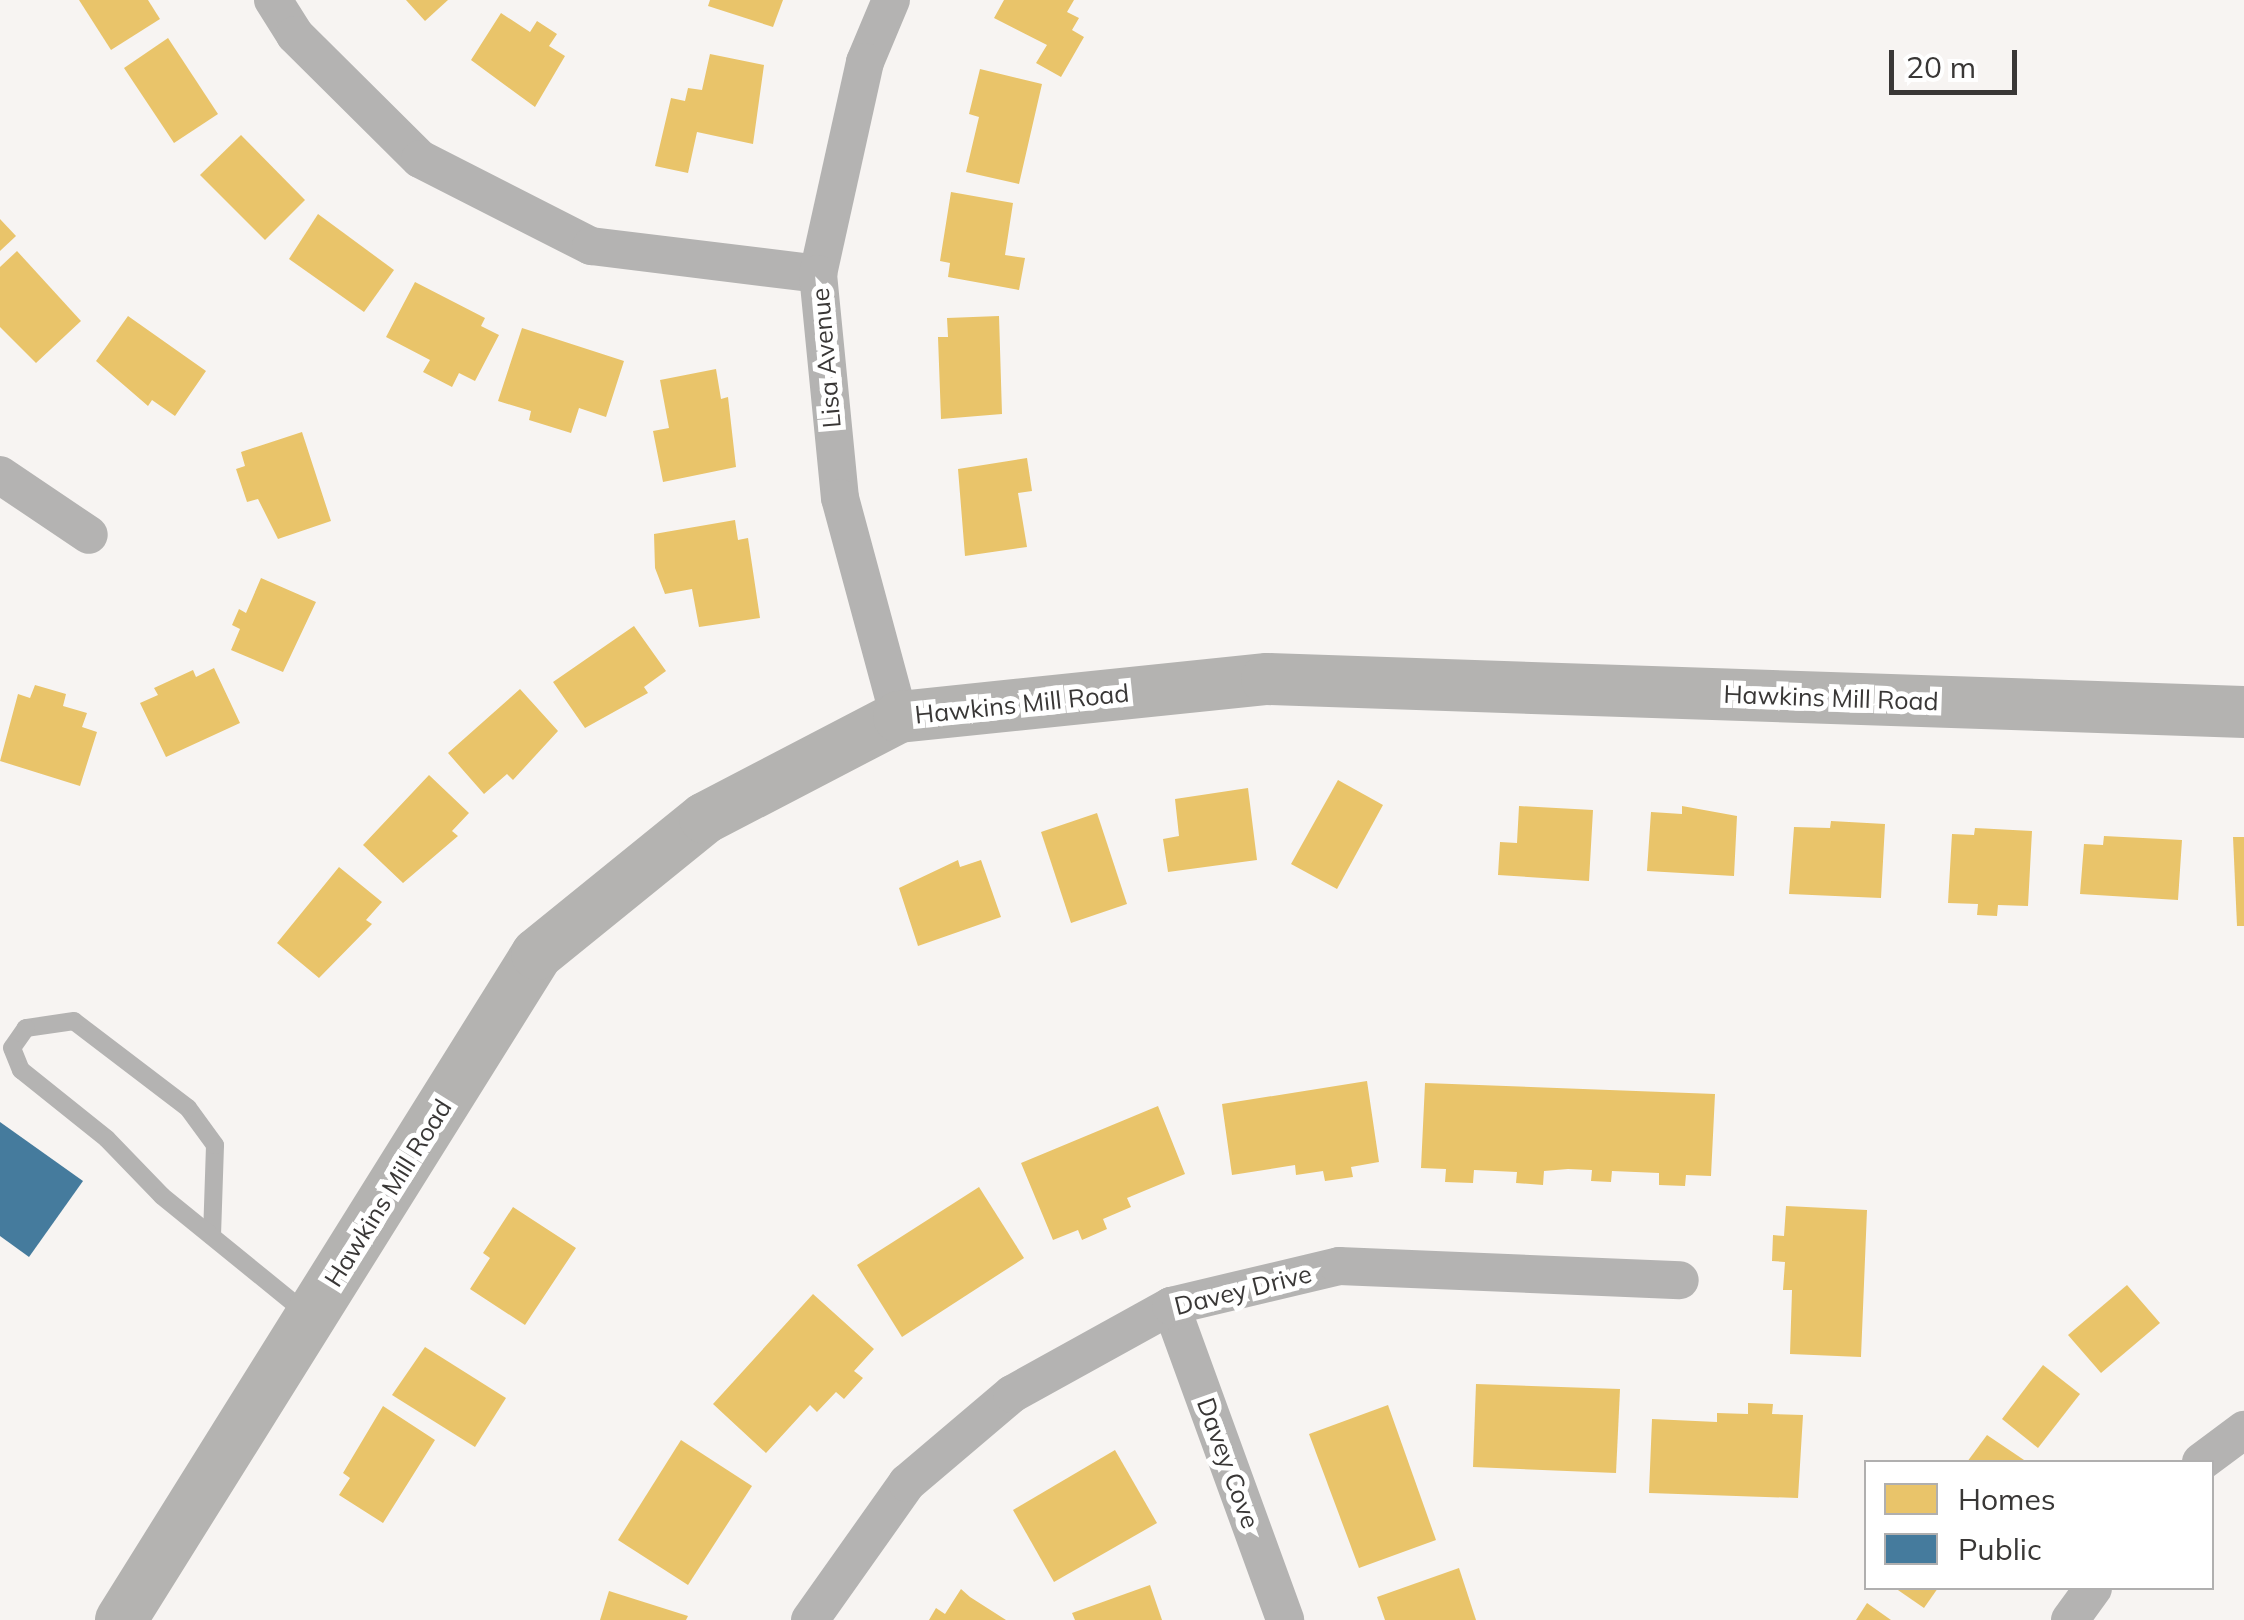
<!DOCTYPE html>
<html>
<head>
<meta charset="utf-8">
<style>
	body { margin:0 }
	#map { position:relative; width:2244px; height:1620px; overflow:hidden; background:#f7f4f2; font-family:Mulish,sans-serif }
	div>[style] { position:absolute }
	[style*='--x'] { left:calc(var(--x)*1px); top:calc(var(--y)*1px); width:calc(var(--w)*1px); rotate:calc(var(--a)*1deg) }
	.homes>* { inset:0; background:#e9c46a }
	.public>* { inset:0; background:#457b9d }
	.lane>* { height:18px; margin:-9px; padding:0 9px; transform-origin:9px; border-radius:9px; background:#b4b3b2 }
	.street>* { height:38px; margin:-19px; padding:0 19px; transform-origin:19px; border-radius:19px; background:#b4b3b2 }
	.secondary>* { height:52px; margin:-26px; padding:0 26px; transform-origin:26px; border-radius:26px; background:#b4b3b1 }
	span { translate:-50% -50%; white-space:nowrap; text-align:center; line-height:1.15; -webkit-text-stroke:10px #fff; paint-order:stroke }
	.street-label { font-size:25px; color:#393736 }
	.legend { position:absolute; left:1864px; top:1460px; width:350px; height:130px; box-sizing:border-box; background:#fff; border:2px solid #b0afaf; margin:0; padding:12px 18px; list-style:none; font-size:30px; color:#393736 }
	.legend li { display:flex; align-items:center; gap:20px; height:50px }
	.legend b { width:50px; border:2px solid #b0afaf }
	.scale { position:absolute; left:1889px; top:50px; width:128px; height:45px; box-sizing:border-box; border:5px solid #393736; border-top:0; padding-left:12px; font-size:30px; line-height:35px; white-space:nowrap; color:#393736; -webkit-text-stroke:8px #fff; paint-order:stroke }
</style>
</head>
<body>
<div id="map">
	<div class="homes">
		<div style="clip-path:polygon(79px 0,148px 0,160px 19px,111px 50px)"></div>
		<div style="clip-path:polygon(406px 0,448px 0,425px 21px)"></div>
		<div style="clip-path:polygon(710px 0,783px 0,773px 27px,708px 6px)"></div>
		<div style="clip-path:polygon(1004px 0,1074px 0,1067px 12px,1079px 18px,1072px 30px,1084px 37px,1061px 77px,1036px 63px,1047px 45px,994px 18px)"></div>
		<div style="clip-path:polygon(501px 13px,530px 32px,537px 21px,557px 34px,549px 46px,565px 56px,535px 107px,471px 60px)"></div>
		<div style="clip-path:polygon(168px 38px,218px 114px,174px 143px,124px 68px)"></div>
		<div style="clip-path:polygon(710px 54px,764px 65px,753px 144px,697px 132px,688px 173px,655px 166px,671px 98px,685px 101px,688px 88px,702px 90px)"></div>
		<div style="clip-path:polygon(980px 69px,1042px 84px,1019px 184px,966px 172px,979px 117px,969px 114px)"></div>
		<div style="clip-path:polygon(241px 135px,305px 200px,265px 240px,200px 175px)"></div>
		<div style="clip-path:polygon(951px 192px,1013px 203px,1005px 255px,1025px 258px,1019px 290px,948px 277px,950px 263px,940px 261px)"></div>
		<div style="clip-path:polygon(318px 214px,394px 270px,364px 312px,289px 259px)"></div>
		<div style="clip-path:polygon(0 219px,16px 236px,0 251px)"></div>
		<div style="clip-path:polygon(17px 251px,81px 321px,36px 363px,0 327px,0 267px)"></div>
		<div style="clip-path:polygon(415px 282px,485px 318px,481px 326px,499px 335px,475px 381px,459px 373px,452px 387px,423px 372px,430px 360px,386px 337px)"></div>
		<div style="clip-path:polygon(128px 316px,206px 371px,175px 416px,152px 400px,148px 406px,96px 361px)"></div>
		<div style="clip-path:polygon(999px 316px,1002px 414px,941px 419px,938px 337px,948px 337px,947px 318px)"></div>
		<div style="clip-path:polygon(522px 328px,624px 361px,606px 417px,579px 408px,571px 433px,529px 420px,531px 411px,498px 401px)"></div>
		<div style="clip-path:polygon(716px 369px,721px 399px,728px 397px,736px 467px,663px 482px,653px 431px,669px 428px,660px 380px)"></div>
		<div style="clip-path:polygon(302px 432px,331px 521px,278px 539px,258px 499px,247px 502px,236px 469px,245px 466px,241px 452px)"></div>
		<div style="clip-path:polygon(1027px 458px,1032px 491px,1018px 493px,1027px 547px,965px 556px,958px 469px)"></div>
		<div style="clip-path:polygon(735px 520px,738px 540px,748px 538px,760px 618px,699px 627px,692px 589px,665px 594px,655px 568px,654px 534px)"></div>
		<div style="clip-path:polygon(261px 578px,316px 602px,283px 672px,231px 650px,240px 629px,232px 625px,239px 609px,246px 613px)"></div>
		<div style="clip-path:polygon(634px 626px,666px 671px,644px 687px,648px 693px,585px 728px,553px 682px)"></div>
		<div style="clip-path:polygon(214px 668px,240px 723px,166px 757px,140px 703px,158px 695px,154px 688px,193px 670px,196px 677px)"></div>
		<div style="clip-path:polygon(35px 685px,66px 694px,63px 706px,87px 713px,82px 727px,97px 732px,80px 786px,0 761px,18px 694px,30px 698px)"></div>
		<div style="clip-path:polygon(520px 689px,558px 731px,513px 780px,507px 774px,484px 794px,448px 753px)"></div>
		<div style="clip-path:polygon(429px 775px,469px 813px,452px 831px,458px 836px,403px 883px,363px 845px)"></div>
		<div style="clip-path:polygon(1338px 780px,1383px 805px,1337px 889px,1291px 864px)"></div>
		<div style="clip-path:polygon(1248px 788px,1257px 860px,1168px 872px,1163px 839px,1179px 836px,1175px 799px)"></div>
		<div style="clip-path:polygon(1519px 806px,1593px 810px,1589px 881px,1498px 875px,1500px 842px,1517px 843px)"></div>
		<div style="clip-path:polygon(1682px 806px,1737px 816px,1734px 876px,1647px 871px,1651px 812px,1682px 814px)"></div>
		<div style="clip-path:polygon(1097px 813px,1127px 904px,1071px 923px,1041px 832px)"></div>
		<div style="clip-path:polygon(1831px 821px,1885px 824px,1881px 898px,1789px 894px,1794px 827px,1830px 828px)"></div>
		<div style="clip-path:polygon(1975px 828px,2032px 831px,2028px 906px,1998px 905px,1997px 916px,1977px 915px,1978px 904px,1948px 903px,1952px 834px,1974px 835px)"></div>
		<div style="clip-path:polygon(2104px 836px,2182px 840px,2178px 900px,2080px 894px,2084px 844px,2103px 845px)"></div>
		<div style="clip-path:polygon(2233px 837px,2244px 837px,2244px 926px,2237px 926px)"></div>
		<div style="clip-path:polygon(958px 860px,960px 867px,981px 860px,1001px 917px,918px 946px,899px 888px)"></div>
		<div style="clip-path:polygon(339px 867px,382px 902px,366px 920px,372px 924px,319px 978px,277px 943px)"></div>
		<div style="clip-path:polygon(1367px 1081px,1379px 1162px,1351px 1167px,1353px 1177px,1325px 1181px,1323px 1171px,1296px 1175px,1295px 1165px,1232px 1175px,1222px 1104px)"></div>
		<div style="clip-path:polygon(1425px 1083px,1715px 1094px,1711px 1176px,1686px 1175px,1685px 1186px,1659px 1185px,1659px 1173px,1612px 1171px,1611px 1182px,1591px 1181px,1592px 1170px,1568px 1169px,1544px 1171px,1543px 1185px,1516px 1183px,1517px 1172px,1474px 1170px,1473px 1183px,1445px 1182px,1446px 1169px,1421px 1168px)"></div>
		<div style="clip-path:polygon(1158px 1106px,1185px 1174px,1127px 1198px,1131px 1207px,1103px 1219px,1107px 1229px,1082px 1240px,1078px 1230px,1053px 1240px,1021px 1163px)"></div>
		<div style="clip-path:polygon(979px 1187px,1024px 1258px,902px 1337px,857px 1265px)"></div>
		<div style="clip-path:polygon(1786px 1206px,1867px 1210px,1861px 1357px,1790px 1354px,1792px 1290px,1783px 1290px,1785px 1262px,1772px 1261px,1773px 1235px,1784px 1236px)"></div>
		<div style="clip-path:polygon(513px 1207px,576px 1248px,525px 1325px,470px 1289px,490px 1258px,483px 1253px)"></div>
		<div style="clip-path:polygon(2127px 1285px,2160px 1323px,2101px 1373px,2068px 1335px)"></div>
		<div style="clip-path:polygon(813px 1294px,874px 1349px,854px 1371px,863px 1378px,844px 1399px,836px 1392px,817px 1412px,810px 1405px,766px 1453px,713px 1404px)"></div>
		<div style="clip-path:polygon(425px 1347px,506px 1398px,475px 1447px,392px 1395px)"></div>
		<div style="clip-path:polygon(2043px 1365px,2080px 1394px,2038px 1448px,2002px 1419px)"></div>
		<div style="clip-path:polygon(1476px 1384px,1620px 1389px,1616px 1473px,1473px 1467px)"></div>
		<div style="clip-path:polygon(1748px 1403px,1773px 1404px,1772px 1414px,1803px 1415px,1798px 1498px,1649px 1493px,1652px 1419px,1717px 1422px,1717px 1413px,1748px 1414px)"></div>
		<div style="clip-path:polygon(1388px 1405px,1436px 1540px,1359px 1568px,1309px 1434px)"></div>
		<div style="clip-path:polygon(383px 1406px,435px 1440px,383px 1523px,339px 1495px,350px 1478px,343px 1473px)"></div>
		<div style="clip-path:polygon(1987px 1435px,2027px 1462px,1967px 1462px)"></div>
		<div style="clip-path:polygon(681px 1440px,752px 1486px,688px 1585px,618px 1540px)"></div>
		<div style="clip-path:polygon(1115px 1450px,1157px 1523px,1054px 1582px,1013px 1510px)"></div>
		<div style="clip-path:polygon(1459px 1568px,1476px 1620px,1385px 1620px,1377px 1597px)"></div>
		<div style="clip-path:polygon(1150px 1585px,1162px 1620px,1075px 1620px,1072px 1613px)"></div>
		<div style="clip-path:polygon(1895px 1588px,1938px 1588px,1924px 1608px)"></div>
		<div style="clip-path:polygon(961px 1589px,970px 1597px,1006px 1620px,929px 1620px,936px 1608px,945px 1614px)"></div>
		<div style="clip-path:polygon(609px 1591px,688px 1616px,686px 1620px,600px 1620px)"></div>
		<div style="clip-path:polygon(1867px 1603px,1891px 1620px,1856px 1620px)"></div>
	</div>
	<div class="public">
		<div style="clip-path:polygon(0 1122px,83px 1181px,29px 1257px,0 1236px)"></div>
	</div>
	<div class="lane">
		<div style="--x:212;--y:1236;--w:91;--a:-88.1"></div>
		<div style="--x:215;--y:1145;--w:46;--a:-126.1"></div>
		<div style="--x:188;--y:1108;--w:143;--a:-142.7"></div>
		<div style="--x:74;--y:1021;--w:49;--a:171.7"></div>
		<div style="--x:26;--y:1028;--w:24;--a:125"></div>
		<div style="--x:12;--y:1048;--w:24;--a:68"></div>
		<div style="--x:21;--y:1070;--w:110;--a:38.7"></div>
		<div style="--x:107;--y:1139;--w:79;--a:46"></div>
		<div style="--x:162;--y:1196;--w:187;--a:39.1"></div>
	</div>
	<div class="street">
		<div style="--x:273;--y:0;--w:41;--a:57.8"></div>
		<div style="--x:295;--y:35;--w:176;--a:44.8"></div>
		<div style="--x:420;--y:159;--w:192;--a:27"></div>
		<div style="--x:591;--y:246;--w:229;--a:7"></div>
		<div style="--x:891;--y:0;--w:67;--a:112.8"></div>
		<div style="--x:865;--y:62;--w:217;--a:102.5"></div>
		<div style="--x:818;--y:274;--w:225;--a:84.4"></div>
		<div style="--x:840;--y:498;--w:227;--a:74.9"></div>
		<div style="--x:0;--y:475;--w:107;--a:34"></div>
		<div style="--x:1171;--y:1306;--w:334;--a:70"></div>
		<div style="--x:2201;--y:1462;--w:54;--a:-36.7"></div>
		<div style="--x:810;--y:1620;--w:168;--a:-54.7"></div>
		<div style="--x:907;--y:1483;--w:138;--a:-40.3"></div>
		<div style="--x:1012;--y:1394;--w:182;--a:-29"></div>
		<div style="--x:1171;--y:1306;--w:173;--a:-13.4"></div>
		<div style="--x:1339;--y:1266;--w:341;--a:2.4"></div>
		<div style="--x:2070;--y:1620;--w:39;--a:-54"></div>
	</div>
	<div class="secondary">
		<div style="--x:121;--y:1620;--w:785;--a:-58.01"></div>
		<div style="--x:537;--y:954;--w:216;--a:-39"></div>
		<div style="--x:705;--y:818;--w:219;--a:-27.5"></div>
		<div style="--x:899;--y:717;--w:370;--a:-5.9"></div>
		<div style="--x:1267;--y:679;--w:978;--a:1.93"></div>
	</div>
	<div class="street-label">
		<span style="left:826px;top:358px;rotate:-95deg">Lisa Avenue</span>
		<span style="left:1831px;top:698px;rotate:2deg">Hawkins Mill Road</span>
		<span style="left:1022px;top:704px;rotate:-6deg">Hawkins Mill Road</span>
		<span style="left:388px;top:1193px;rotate:-58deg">Hawkins Mill Road</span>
		<span style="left:1243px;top:1290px;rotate:-14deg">Davey Drive</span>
		<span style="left:1228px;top:1463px;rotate:70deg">Davey Cove</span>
	</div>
	<ul class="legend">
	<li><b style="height:28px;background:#e9c46a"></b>Homes</li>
	<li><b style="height:28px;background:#457b9d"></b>Public</li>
	</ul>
	<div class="scale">20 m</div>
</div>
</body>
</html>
